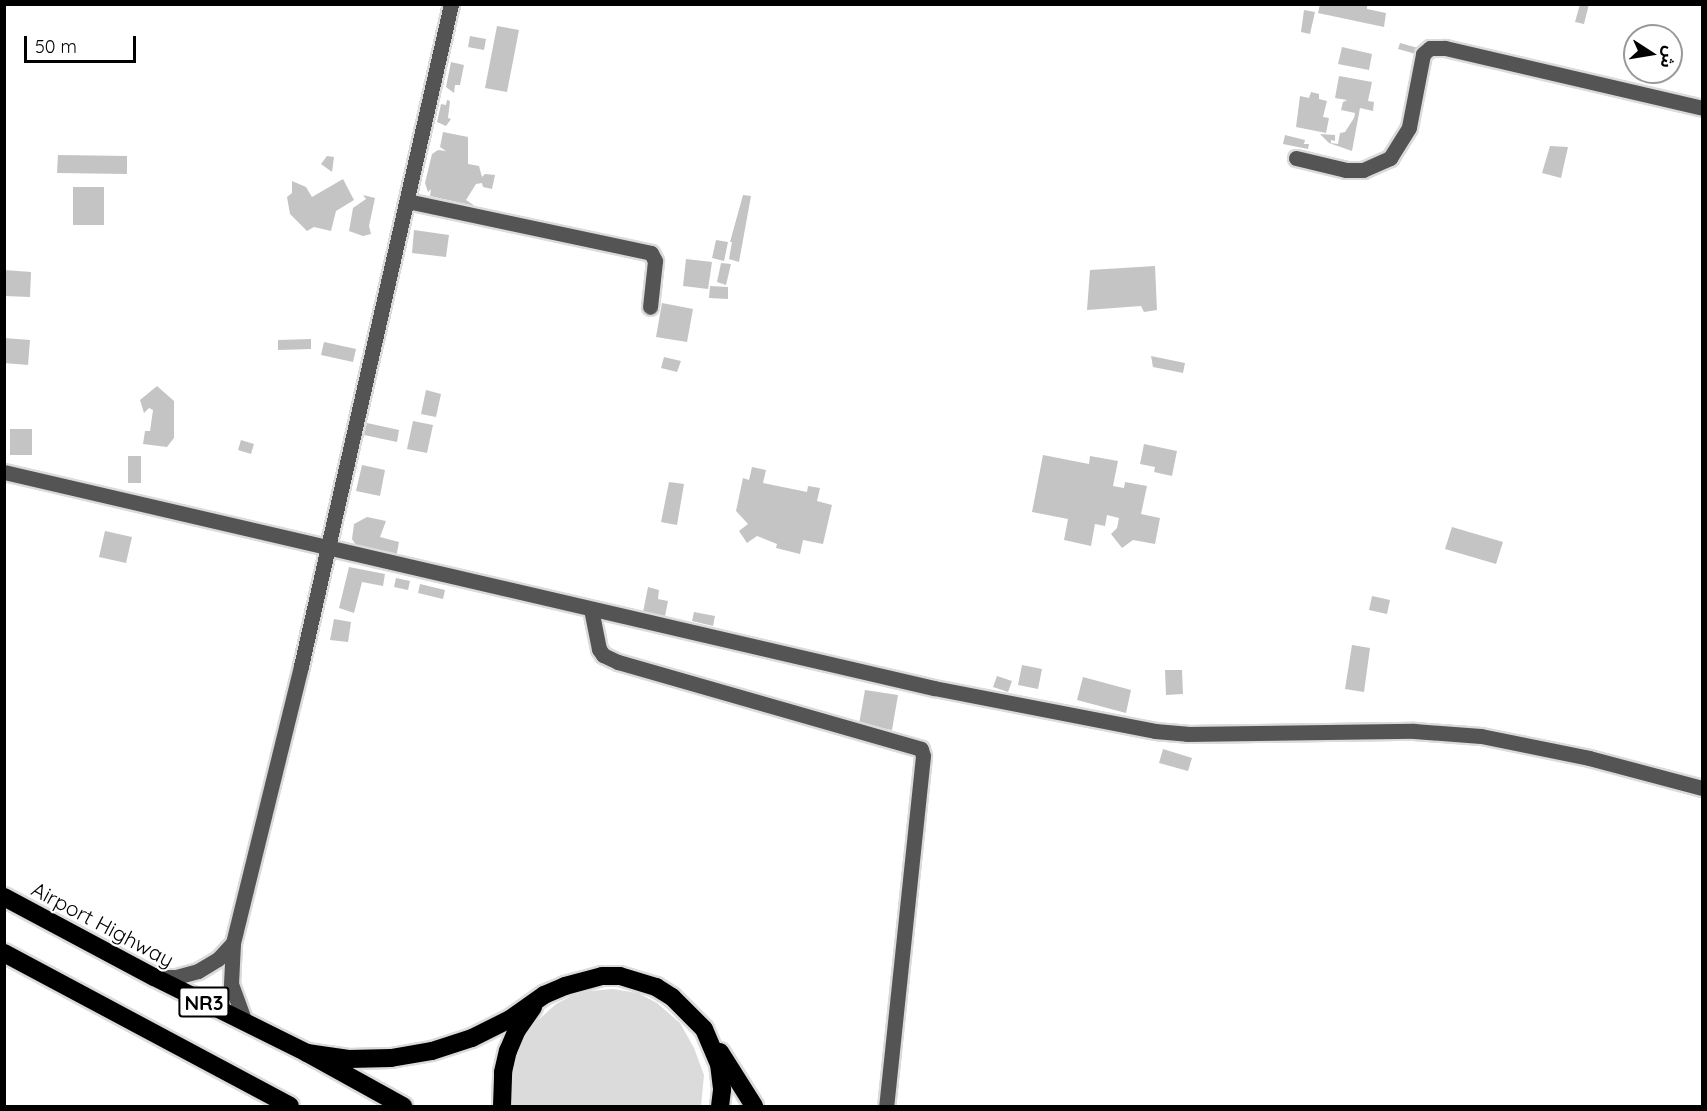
<!DOCTYPE html>
<html>
<head>
<meta charset="utf-8">
<style>
	body { margin:0 }
	#map { position:relative; width:1707px; height:1111px; overflow:hidden; background:#fff; font-family:Quicksand,"Noto Sans Arabic",sans-serif }
	div>[style] { position:absolute }
	[style*='--x'] { left:calc(var(--x)*1px); top:calc(var(--y)*1px); width:calc(var(--w)*1px); rotate:calc(var(--a)*1deg) }
	.green>* { inset:0; background:#dbdbdb }
	.building>* { inset:0; background:#c4c4c4 }
	.roads { filter:drop-shadow(2px 0 #dbdbdb) drop-shadow(-2px 0 #dbdbdb) drop-shadow(0 2px #dbdbdb) drop-shadow(0 -2px #dbdbdb) }
	.minor>* { height:15px; margin:-7.5px; padding:0 7.5px; transform-origin:7.5px; border-radius:7.5px; background:#545454 }
	.highway>* { height:18px; margin:-9px; padding:0 9px; transform-origin:9px; border-radius:9px; background:#000 }
	span { translate:-50% -50%; white-space:nowrap; text-align:center; line-height:1.15; -webkit-text-stroke:4.5px #fff; paint-order:stroke }
	.shield-label span { padding:2px 4px; background:#fff; border:2px solid; border-radius:4px; -webkit-text-stroke-width:0 }
	.shield-label { font-size:20px; color:#000; font-weight:700 }
	.street-label { font-size:21px; color:#000 }
	.frame { position:absolute; inset:0; border:6px solid #000; pointer-events:none }
	.north { position:absolute; left:1623px; top:24px; width:60px; height:60px; box-sizing:border-box; background:#fff; border:2px solid #999; border-radius:50%; rotate:102deg; font-size:16px; font-weight:700; line-height:24px; text-align:center; color:#000 }
	.north::after { content:''; display:block; margin:auto; width:21px; height:27px; background:#000; clip-path:polygon(50% 0,100% 100%,50% 72%,0 100%) }
	.scale { position:absolute; left:24px; top:36px; width:112px; height:27px; box-sizing:border-box; border:3px solid #000; border-top:0; padding-left:8px; font-size:18px; line-height:21px; white-space:nowrap; color:#000; -webkit-text-stroke:4px #fff; paint-order:stroke }
</style>
</head>
<body>
<div id="map">
	<div class="green">
		<div style="clip-path:polygon(613px 989px,638px 993px,657px 1003px,680px 1023px,694px 1048px,704px 1075px,701px 1106px,511px 1106px,509px 1071px,525px 1032px,556px 1004px,579px 992px)"></div>
	</div>
	<div class="building">
		<div style="clip-path:polygon(1320px 4px,1367px 5px,1367px 9px,1386px 13px,1384px 27px,1318px 13px)"></div>
		<div style="clip-path:polygon(1580px 4px,1589px 4px,1584px 24px,1575px 22px)"></div>
		<div style="clip-path:polygon(1304px 10px,1315px 12px,1310px 34px,1301px 32px)"></div>
		<div style="clip-path:polygon(497px 26px,519px 30px,507px 92px,485px 88px)"></div>
		<div style="clip-path:polygon(470px 36px,486px 39px,484px 50px,468px 47px)"></div>
		<div style="clip-path:polygon(1400px 43px,1418px 48px,1416px 54px,1398px 49px)"></div>
		<div style="clip-path:polygon(1342px 47px,1372px 54px,1369px 70px,1338px 64px)"></div>
		<div style="clip-path:polygon(451px 62px,464px 65px,460px 85px,455px 85px,454px 93px,446px 87px)"></div>
		<div style="clip-path:polygon(1339px 76px,1372px 82px,1368px 101px,1374px 102px,1373px 111px,1360px 108px,1352px 151px,1329px 143px,1320px 134px,1335px 135px,1335px 141px,1331px 140px,1331px 143px,1338px 144px,1340px 133px,1345px 132px,1354px 118px,1355px 113px,1341px 110px,1343px 102px,1347px 100px,1335px 98px)"></div>
		<div style="clip-path:polygon(1311px 92px,1319px 94px,1319px 99px,1327px 101px,1323px 117px,1329px 118px,1326px 133px,1296px 127px,1300px 96px,1309px 98px)"></div>
		<div style="clip-path:polygon(447px 100px,450px 101px,448px 118px,451px 119px,446px 126px,437px 122px,441px 104px,446px 105px)"></div>
		<div style="clip-path:polygon(443px 132px,468px 137px,468px 164px,479px 166px,482px 177px,485px 174px,495px 175px,492px 189px,483px 187px,482px 183px,476px 184px,466px 200px,475px 206px,430px 196px,431px 189px,428px 192px,425px 183px,432px 154px,438px 150px,446px 151px,440px 147px)"></div>
		<div style="clip-path:polygon(1285px 135px,1305px 140px,1304px 144px,1309px 144px,1308px 149px,1283px 144px)"></div>
		<div style="clip-path:polygon(1550px 146px,1568px 147px,1561px 178px,1542px 173px)"></div>
		<div style="clip-path:polygon(58px 155px,127px 156px,127px 174px,57px 173px)"></div>
		<div style="clip-path:polygon(327px 156px,334px 157px,332px 172px,321px 164px)"></div>
		<div style="clip-path:polygon(343px 179px,354px 200px,336px 211px,331px 231px,314px 227px,307px 231px,290px 214px,287px 197px,292px 193px,292px 181px,306px 187px,312px 197px)"></div>
		<div style="clip-path:polygon(73px 187px,104px 187px,104px 225px,73px 225px)"></div>
		<div style="clip-path:polygon(363px 195px,375px 198px,369px 226px,371px 234px,363px 236px,349px 231px,353px 208px,366px 199px)"></div>
		<div style="clip-path:polygon(743px 195px,751px 196px,739px 262px,729px 259px,732px 242px,730px 242px)"></div>
		<div style="clip-path:polygon(414px 230px,449px 235px,446px 257px,412px 253px)"></div>
		<div style="clip-path:polygon(716px 240px,728px 242px,724px 261px,712px 258px)"></div>
		<div style="clip-path:polygon(686px 259px,712px 262px,708px 289px,683px 286px)"></div>
		<div style="clip-path:polygon(721px 263px,731px 264px,726px 285px,717px 282px)"></div>
		<div style="clip-path:polygon(1155px 266px,1157px 310px,1144px 312px,1141px 306px,1087px 310px,1090px 270px)"></div>
		<div style="clip-path:polygon(4px 270px,31px 272px,30px 297px,4px 296px)"></div>
		<div style="clip-path:polygon(710px 286px,728px 287px,728px 299px,709px 298px)"></div>
		<div style="clip-path:polygon(662px 303px,693px 309px,687px 342px,656px 337px)"></div>
		<div style="clip-path:polygon(4px 338px,30px 340px,28px 365px,4px 363px)"></div>
		<div style="clip-path:polygon(311px 339px,311px 349px,278px 350px,278px 340px)"></div>
		<div style="clip-path:polygon(324px 342px,356px 349px,353px 362px,321px 355px)"></div>
		<div style="clip-path:polygon(1151px 356px,1185px 363px,1183px 373px,1153px 367px)"></div>
		<div style="clip-path:polygon(664px 357px,681px 361px,677px 372px,661px 368px)"></div>
		<div style="clip-path:polygon(157px 386px,174px 401px,174px 438px,167px 447px,143px 444px,145px 431px,150px 431px,153px 410px,149px 408px,144px 413px,140px 400px)"></div>
		<div style="clip-path:polygon(426px 390px,441px 394px,436px 417px,421px 414px)"></div>
		<div style="clip-path:polygon(413px 421px,433px 425px,427px 453px,407px 449px)"></div>
		<div style="clip-path:polygon(367px 423px,399px 430px,397px 442px,364px 435px)"></div>
		<div style="clip-path:polygon(10px 429px,32px 429px,32px 455px,10px 455px)"></div>
		<div style="clip-path:polygon(241px 440px,254px 444px,251px 454px,238px 450px)"></div>
		<div style="clip-path:polygon(1144px 444px,1177px 451px,1172px 476px,1154px 472px,1155px 467px,1140px 464px)"></div>
		<div style="clip-path:polygon(1043px 455px,1089px 464px,1090px 456px,1118px 461px,1113px 486px,1124px 488px,1125px 482px,1147px 486px,1141px 514px,1160px 518px,1155px 544px,1133px 540px,1122px 548px,1111px 534px,1117px 528px,1119px 518px,1107px 515px,1105px 526px,1095px 524px,1091px 546px,1064px 540px,1068px 519px,1032px 512px)"></div>
		<div style="clip-path:polygon(128px 456px,141px 456px,141px 483px,128px 483px)"></div>
		<div style="clip-path:polygon(362px 465px,385px 470px,380px 496px,356px 491px)"></div>
		<div style="clip-path:polygon(752px 467px,766px 470px,763px 483px,807px 492px,808px 486px,820px 488px,817px 501px,832px 505px,823px 544px,803px 540px,800px 554px,776px 548px,777px 544px,757px 536px,747px 543px,739px 531px,748px 524px,736px 511px,743px 478px,749px 480px)"></div>
		<div style="clip-path:polygon(669px 482px,684px 484px,677px 525px,661px 522px)"></div>
		<div style="clip-path:polygon(367px 517px,386px 521px,380px 537px,399px 542px,396px 558px,358px 548px,352px 539px,354px 524px)"></div>
		<div style="clip-path:polygon(1452px 527px,1503px 542px,1496px 564px,1445px 549px)"></div>
		<div style="clip-path:polygon(105px 531px,132px 537px,126px 563px,99px 557px)"></div>
		<div style="clip-path:polygon(349px 567px,385px 574px,383px 586px,362px 582px,354px 613px,339px 608px)"></div>
		<div style="clip-path:polygon(396px 578px,410px 581px,408px 590px,394px 587px)"></div>
		<div style="clip-path:polygon(420px 584px,445px 590px,443px 599px,418px 593px)"></div>
		<div style="clip-path:polygon(648px 587px,659px 590px,658px 599px,668px 601px,665px 616px,643px 612px)"></div>
		<div style="clip-path:polygon(1372px 596px,1390px 600px,1387px 614px,1369px 610px)"></div>
		<div style="clip-path:polygon(694px 612px,715px 616px,713px 626px,692px 621px)"></div>
		<div style="clip-path:polygon(334px 619px,351px 622px,348px 642px,330px 640px)"></div>
		<div style="clip-path:polygon(1352px 645px,1370px 648px,1364px 692px,1345px 689px)"></div>
		<div style="clip-path:polygon(1022px 665px,1042px 669px,1038px 689px,1018px 685px)"></div>
		<div style="clip-path:polygon(1165px 670px,1182px 670px,1183px 694px,1166px 695px)"></div>
		<div style="clip-path:polygon(997px 676px,1012px 681px,1008px 692px,993px 687px)"></div>
		<div style="clip-path:polygon(1083px 677px,1131px 690px,1126px 713px,1077px 700px)"></div>
		<div style="clip-path:polygon(865px 690px,898px 695px,892px 730px,859px 724px)"></div>
		<div style="clip-path:polygon(1163px 749px,1192px 758px,1188px 771px,1159px 763px)"></div>
	</div>
	<div class="roads">
		<div class="minor">
			<div style="--x:1296;--y:158;--w:51;--a:13.5"></div>
			<div style="--x:1346;--y:170;--w:17;--a:0"></div>
			<div style="--x:1363;--y:170;--w:30;--a:-24"></div>
			<div style="--x:1390;--y:158;--w:36;--a:-58"></div>
			<div style="--x:1409;--y:127;--w:74;--a:-79.1"></div>
			<div style="--x:1423;--y:54;--w:9;--a:-41"></div>
			<div style="--x:1430;--y:48;--w:15;--a:0"></div>
			<div style="--x:1445;--y:48;--w:264;--a:13.1"></div>
			<div style="--x:407;--y:201;--w:249;--a:12"></div>
			<div style="--x:651;--y:253;--w:9;--a:63"></div>
			<div style="--x:655;--y:261;--w:46;--a:96.2"></div>
			<div style="--x:4;--y:472;--w:955;--a:13.08"></div>
			<div style="--x:934;--y:688;--w:225;--a:11"></div>
			<div style="--x:1155;--y:731;--w:32;--a:5"></div>
			<div style="--x:1187;--y:734;--w:227;--a:-0.8"></div>
			<div style="--x:1414;--y:731;--w:67;--a:4.3"></div>
			<div style="--x:1481;--y:736;--w:110;--a:11.5"></div>
			<div style="--x:1589;--y:758;--w:117;--a:14.9"></div>
			<div style="--x:591;--y:609;--w:41;--a:78.7"></div>
			<div style="--x:599;--y:649;--w:7;--a:56"></div>
			<div style="--x:603;--y:655;--w:17;--a:25"></div>
			<div style="--x:618;--y:662;--w:315;--a:16"></div>
			<div style="--x:921;--y:749;--w:7;--a:74"></div>
			<div style="--x:923;--y:756;--w:352;--a:96"></div>
			<div style="--x:155;--y:977;--w:21;--a:0"></div>
			<div style="--x:176;--y:977;--w:23;--a:-15"></div>
			<div style="--x:198;--y:971;--w:23;--a:-31"></div>
			<div style="--x:218;--y:959;--w:22;--a:-47"></div>
			<div style="--x:245;--y:1022;--w:40;--a:-110.2"></div>
			<div style="--x:231;--y:984;--w:41;--a:-87.2"></div>
			<div style="--x:233;--y:943;--w:285;--a:-76.2"></div>
			<div style="--x:301;--y:666;--w:679;--a:-77.23"></div>
		</div>
		<div class="highway">
			<div style="--x:4;--y:897;--w:170;--a:28.1"></div>
			<div style="--x:154;--y:977;--w:171;--a:26.4"></div>
			<div style="--x:307;--y:1053;--w:110;--a:28.9"></div>
			<div style="--x:4;--y:953;--w:324;--a:28.1"></div>
			<div style="--x:720;--y:1052;--w:64;--a:57.8"></div>
			<div style="--x:307;--y:1053;--w:42;--a:8.1"></div>
			<div style="--x:349;--y:1059;--w:42;--a:-1.4"></div>
			<div style="--x:391;--y:1058;--w:42;--a:-9.7"></div>
			<div style="--x:432;--y:1051;--w:42;--a:-18"></div>
			<div style="--x:472;--y:1038;--w:42;--a:-26.6"></div>
			<div style="--x:510;--y:1019;--w:42;--a:-35.2"></div>
			<div style="--x:544;--y:995;--w:23;--a:-23"></div>
			<div style="--x:565;--y:986;--w:38;--a:-15"></div>
			<div style="--x:602;--y:976;--w:18;--a:0"></div>
			<div style="--x:620;--y:976;--w:38;--a:17"></div>
			<div style="--x:656;--y:987;--w:19;--a:32"></div>
			<div style="--x:672;--y:997;--w:45;--a:45"></div>
			<div style="--x:704;--y:1029;--w:38;--a:67"></div>
			<div style="--x:719;--y:1064;--w:26;--a:83"></div>
			<div style="--x:722;--y:1090;--w:16;--a:97"></div>
			<div style="--x:502;--y:1106;--w:34;--a:-88"></div>
			<div style="--x:503;--y:1072;--w:22;--a:-77"></div>
			<div style="--x:508;--y:1051;--w:23;--a:-67"></div>
			<div style="--x:517;--y:1030;--w:28;--a:-55"></div>
		</div>
	</div>
	<div class="shield-label">
		<span style="left:204px;top:1002px">NR3</span>
	</div>
	<div class="street-label">
		<span style="left:103px;top:924px;rotate:28deg">Airport Highway</span>
	</div>
	<div class="frame"></div>
	<div class="north">ش</div>
	<div class="scale">50 m</div>
</div>
</body>
</html>
